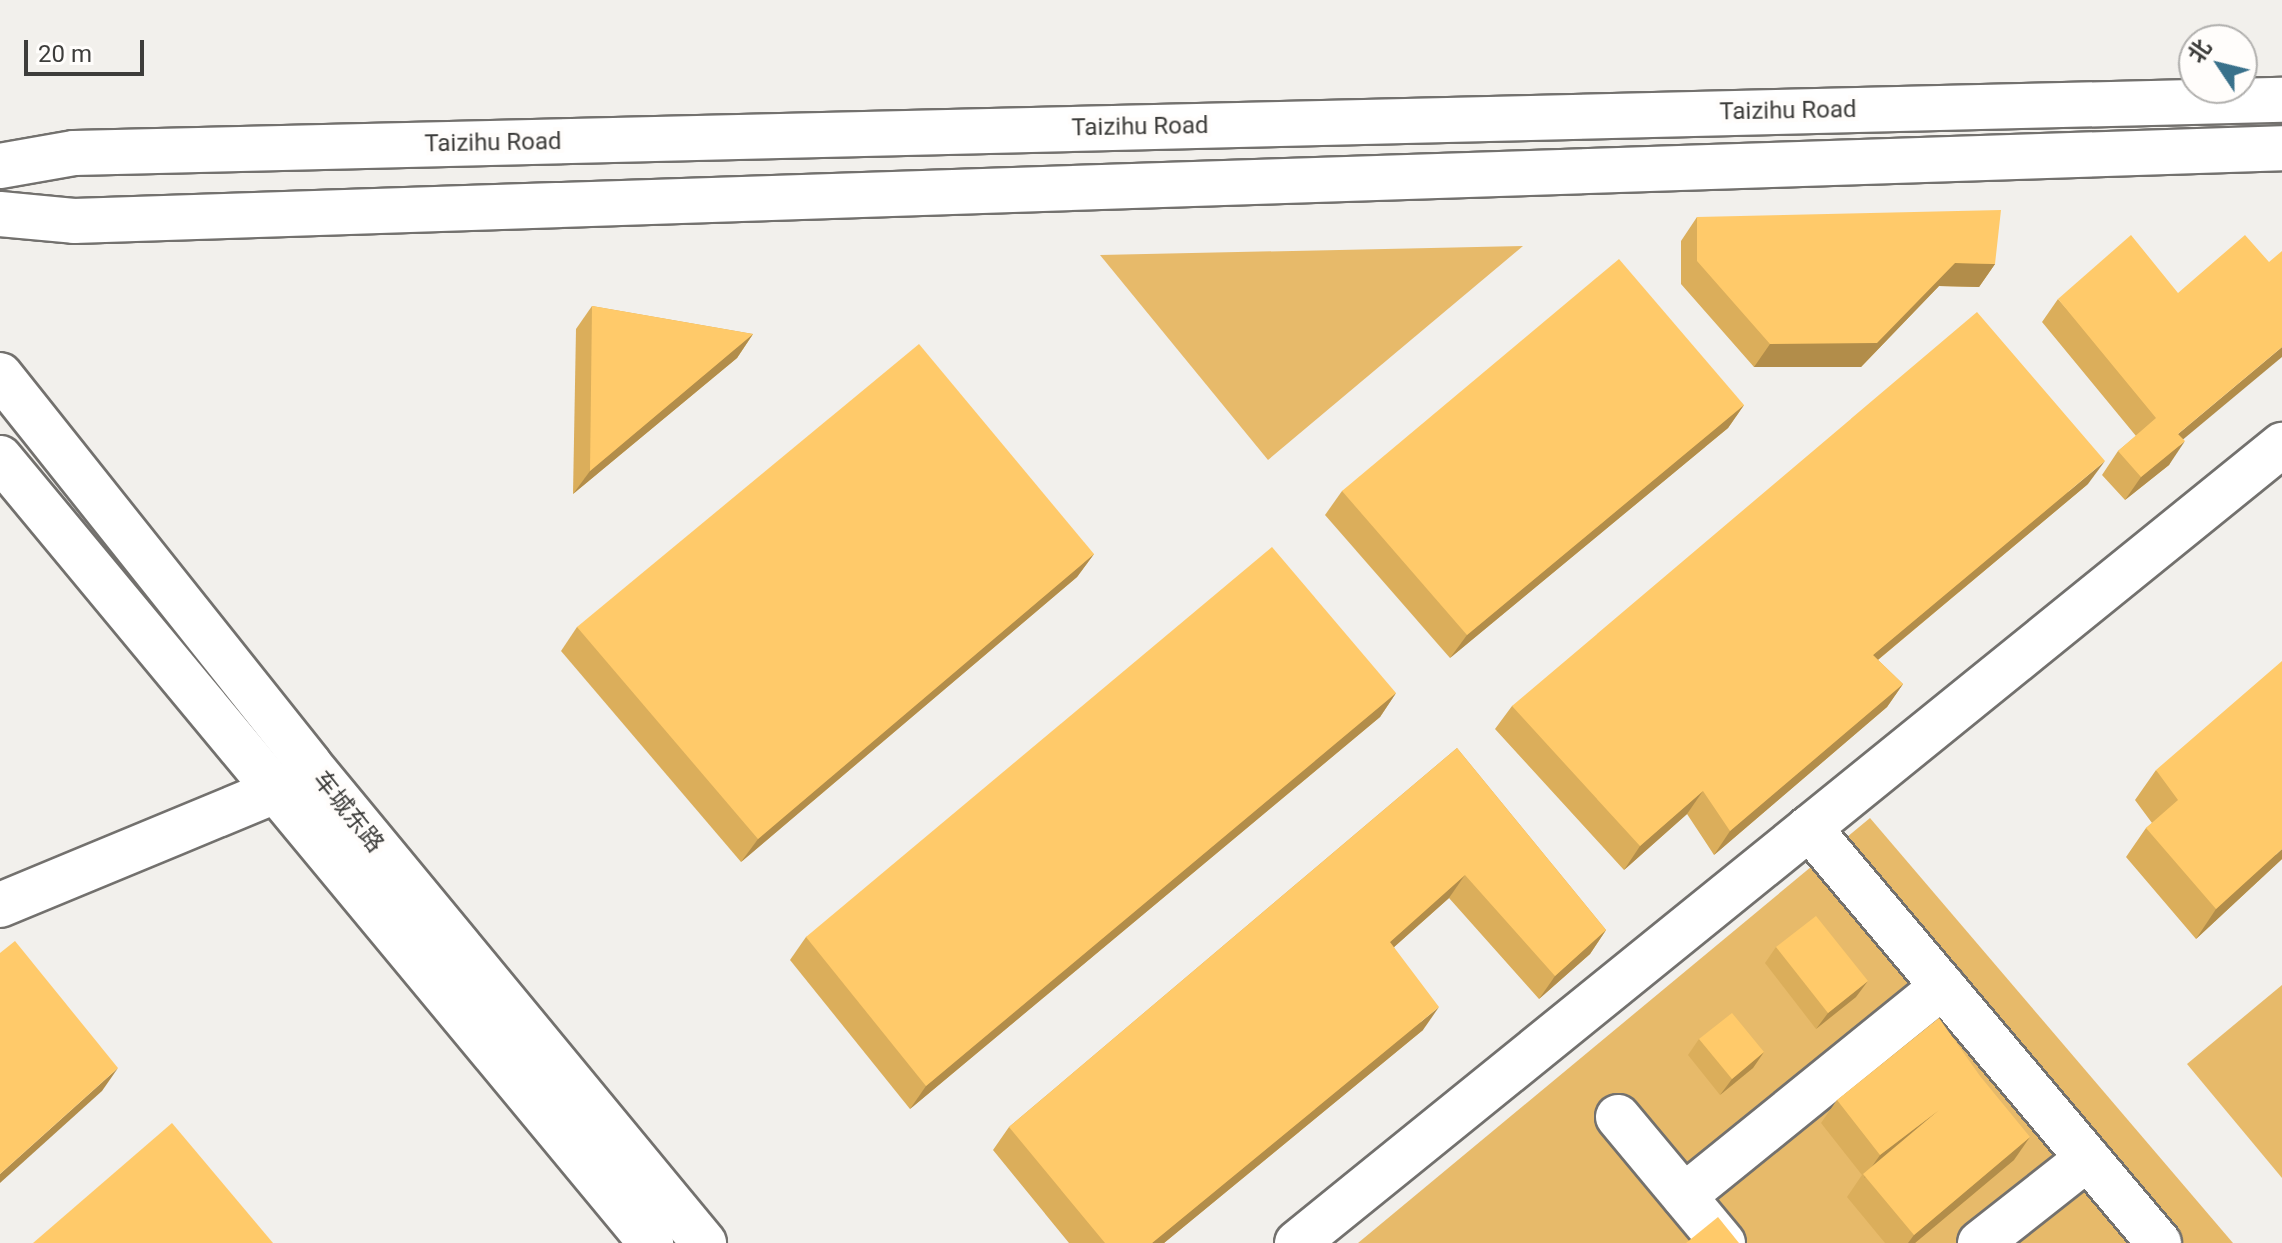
<!DOCTYPE html>
<html>
<head>
<meta charset="utf-8">
<style>
	body { margin:0 }
	#map { position:relative; width:2282px; height:1243px; overflow:hidden; background:#f2f0ec; font-family:Roboto,"Noto Sans SC",sans-serif }
	div>[style] { position:absolute }
	[style*='--x'] { left:calc(var(--x)*1px); top:calc(var(--y)*1px); width:calc(var(--w)*1px); rotate:calc(var(--a)*1deg) }
	.green>* { inset:0; background:#e7ba6a }
	.roads { filter:drop-shadow(2px 0 #73716e) drop-shadow(-2px 0 #73716e) drop-shadow(0 2px #73716e) drop-shadow(0 -2px #73716e) }
	.minor>* { height:44px; margin:-22px; padding:0 22px; transform-origin:22px; border-radius:22px; background:#fff }
	.major>* { height:44px; margin:-22px; padding:0 22px; transform-origin:22px; border-radius:22px; background:#fff }
	.wall>* { inset:0; background:#dbae5b }
	.shaded-wall>* { inset:0; background:#b28d4a }
	.building>* { inset:0; background:#ffca6a }
	span { translate:-50% -50%; white-space:nowrap; text-align:center; line-height:1.15; -webkit-text-stroke:8px #fffdfb; paint-order:stroke }
	.street-label { font-size:24px; color:#3d3d3b }
	.north { position:absolute; left:2178px; top:24px; width:80px; height:80px; box-sizing:border-box; background:#fffdfb; border:2px solid #b1b0ae; border-radius:50%; rotate:305deg; font-size:22px; font-weight:700; line-height:32px; text-align:center; color:#3d3d3b }
	.north::after { content:''; display:block; margin:auto; width:28px; height:36px; background:#39718b; clip-path:polygon(50% 0,100% 100%,50% 72%,0 100%) }
	.scale { position:absolute; left:24px; top:40px; width:120px; height:36px; box-sizing:border-box; border:4px solid #3d3d3b; border-top:0; padding-left:10px; font-size:24px; line-height:28px; white-space:nowrap; color:#3d3d3b; -webkit-text-stroke:6px #fffdfb; paint-order:stroke }
</style>
</head>
<body>
<div id="map">
	<div class="green">
		<div style="clip-path:polygon(1523px 246px,1268px 460px,1100px 255px)"></div>
		<div style="clip-path:polygon(1870px 818px,2233px 1243px,1358px 1243px)"></div>
		<div style="clip-path:polygon(2282px 985px,2282px 1178px,2187px 1064px)"></div>
	</div>
	<div class="roads">
		<div class="minor">
			<div style="--x:1809;--y:828;--w:543;--a:49.86"></div>
			<div style="--x:0;--y:905;--w:300;--a:-22.5"></div>
			<div style="--x:1618;--y:1117;--w:164;--a:50.2"></div>
			<div style="--x:1684;--y:1196;--w:333;--a:-39"></div>
			<div style="--x:1297;--y:1243;--w:1268;--a:-39.01"></div>
			<div style="--x:1980;--y:1243;--w:137;--a:-38.2"></div>
		</div>
		<div class="major">
			<div style="--x:0;--y:166;--w:75;--a:-10"></div>
			<div style="--x:74;--y:153;--w:2209;--a:-1.38"></div>
			<div style="--x:0;--y:214;--w:74;--a:5.4"></div>
			<div style="--x:74;--y:221;--w:2209;--a:-1.89"></div>
			<div style="--x:0;--y:375;--w:497;--a:51.5"></div>
			<div style="--x:309;--y:764;--w:621;--a:50.49"></div>
			<div style="--x:0;--y:458;--w:1020;--a:50.33"></div>
		</div>
	</div>
	<div class="wall">
		<div style="clip-path:polygon(1697px 217px,1995px 264px,1979px 287px,1939px 286px,1861px 367px,1754px 367px,1681px 284px,1681px 241px)"></div>
		<div style="clip-path:polygon(2058px 299px,2183px 439px,2169px 465px,2125px 500px,2102px 475px,2118px 451px,2136px 436px,2042px 322px)"></div>
		<div style="clip-path:polygon(592px 306px,753px 334px,737px 358px,573px 494px,576px 329px)"></div>
		<div style="clip-path:polygon(1744px 405px,1728px 428px,1450px 658px,1325px 515px,1342px 491px)"></div>
		<div style="clip-path:polygon(2088px 484px,1878px 660px,1903px 684px,1887px 707px,1714px 855px,1687px 814px,1624px 870px,1495px 729px,1512px 706px)"></div>
		<div style="clip-path:polygon(1094px 554px,1077px 577px,741px 862px,561px 651px,577px 627px)"></div>
		<div style="clip-path:polygon(1396px 693px,1380px 717px,910px 1109px,790px 960px,806px 937px)"></div>
		<div style="clip-path:polygon(1457px 748px,1606px 930px,1590px 954px,1539px 999px,1449px 898px,1394px 947px,1423px 1030px,1164px 1243px,1069px 1243px,993px 1150px,1009px 1127px)"></div>
		<div style="clip-path:polygon(2156px 770px,2282px 859px,2196px 939px,2126px 857px,2146px 828px,2152px 823px,2135px 800px)"></div>
		<div style="clip-path:polygon(1776px 947px,1856px 997px,1816px 1029px,1765px 963px)"></div>
		<div style="clip-path:polygon(1699px 1039px,1764px 1052px,1753px 1068px,1720px 1095px,1688px 1055px)"></div>
		<div style="clip-path:polygon(1837px 1100px,2014px 1160px,1915px 1243px,1885px 1243px,1847px 1197px,1862px 1175px,1821px 1123px)"></div>
	</div>
	<div class="shaded-wall">
		<div style="clip-path:polygon(1955px 263px,1995px 264px,1979px 287px,1939px 286px,1861px 367px,1754px 367px,1770px 344px)"></div>
		<div style="clip-path:polygon(753px 334px,737px 358px,573px 494px,590px 471px)"></div>
		<div style="clip-path:polygon(2282px 347px,2282px 357px,2162px 457px,2178px 434px)"></div>
		<div style="clip-path:polygon(1744px 405px,1728px 428px,1450px 658px,1467px 635px)"></div>
		<div style="clip-path:polygon(2185px 441px,2169px 465px,2125px 500px,2141px 477px)"></div>
		<div style="clip-path:polygon(2105px 461px,2088px 484px,1856px 678px,1873px 655px)"></div>
		<div style="clip-path:polygon(1094px 554px,1077px 577px,741px 862px,758px 839px)"></div>
		<div style="clip-path:polygon(1903px 684px,1887px 707px,1714px 855px,1730px 831px)"></div>
		<div style="clip-path:polygon(1396px 693px,1380px 717px,910px 1109px,926px 1086px)"></div>
		<div style="clip-path:polygon(1703px 791px,1687px 814px,1624px 870px,1640px 846px)"></div>
		<div style="clip-path:polygon(2282px 849px,2282px 859px,2196px 939px,2216px 909px)"></div>
		<div style="clip-path:polygon(1465px 875px,1449px 898px,1374px 965px,1390px 942px)"></div>
		<div style="clip-path:polygon(1606px 930px,1590px 954px,1539px 999px,1555px 976px)"></div>
		<div style="clip-path:polygon(1868px 981px,1856px 997px,1816px 1029px,1828px 1013px)"></div>
		<div style="clip-path:polygon(1439px 1007px,1423px 1030px,1164px 1243px,1152px 1243px)"></div>
		<div style="clip-path:polygon(1764px 1052px,1753px 1068px,1720px 1095px,1732px 1079px)"></div>
		<div style="clip-path:polygon(118px 1068px,102px 1091px,0 1183px,0 1174px)"></div>
		<div style="clip-path:polygon(1939px 1110px,1922px 1134px,1864px 1178px,1880px 1155px)"></div>
		<div style="clip-path:polygon(2030px 1137px,2014px 1160px,1915px 1243px,1908px 1243px,1914px 1235px)"></div>
	</div>
	<div class="building">
		<div style="clip-path:polygon(2001px 210px,1995px 264px,1955px 263px,1877px 343px,1770px 344px,1697px 261px,1697px 217px)"></div>
		<div style="clip-path:polygon(2131px 235px,2178px 293px,2245px 235px,2269px 262px,2282px 251px,2282px 347px,2178px 434px,2185px 441px,2141px 477px,2118px 451px,2156px 418px,2058px 299px)"></div>
		<div style="clip-path:polygon(1619px 259px,1744px 405px,1467px 635px,1342px 491px)"></div>
		<div style="clip-path:polygon(592px 306px,753px 334px,590px 471px)"></div>
		<div style="clip-path:polygon(1977px 312px,2105px 461px,1873px 655px,1903px 684px,1730px 831px,1703px 791px,1640px 846px,1512px 706px)"></div>
		<div style="clip-path:polygon(919px 344px,1094px 554px,758px 839px,577px 627px)"></div>
		<div style="clip-path:polygon(1272px 547px,1396px 693px,926px 1086px,806px 937px)"></div>
		<div style="clip-path:polygon(2282px 661px,2282px 849px,2216px 909px,2146px 828px,2178px 800px,2156px 770px)"></div>
		<div style="clip-path:polygon(1457px 748px,1606px 930px,1555px 976px,1465px 875px,1390px 942px,1439px 1007px,1152px 1243px,1105px 1243px,1009px 1127px)"></div>
		<div style="clip-path:polygon(1816px 916px,1868px 981px,1828px 1013px,1776px 947px)"></div>
		<div style="clip-path:polygon(15px 941px,118px 1068px,0 1174px,0 953px)"></div>
		<div style="clip-path:polygon(1732px 1013px,1764px 1052px,1732px 1079px,1699px 1039px)"></div>
		<div style="clip-path:polygon(1939px 1018px,1980px 1076px,2030px 1137px,1914px 1235px,1863px 1174px,1939px 1110px,1880px 1155px,1837px 1100px)"></div>
		<div style="clip-path:polygon(172px 1123px,273px 1243px,33px 1243px)"></div>
		<div style="clip-path:polygon(1718px 1217px,1739px 1243px,1686px 1243px)"></div>
	</div>
	<div class="street-label">
		<span style="left:1788px;top:111px;rotate:-1deg">Taizihu Road</span>
		<span style="left:1140px;top:127px;rotate:-1deg">Taizihu Road</span>
		<span style="left:493px;top:143px;rotate:-1deg">Taizihu Road</span>
		<span style="left:348px;top:812px;rotate:51deg">车城东路</span>
	</div>
	<div class="north">北</div>
	<div class="scale">20 m</div>
</div>
</body>
</html>
